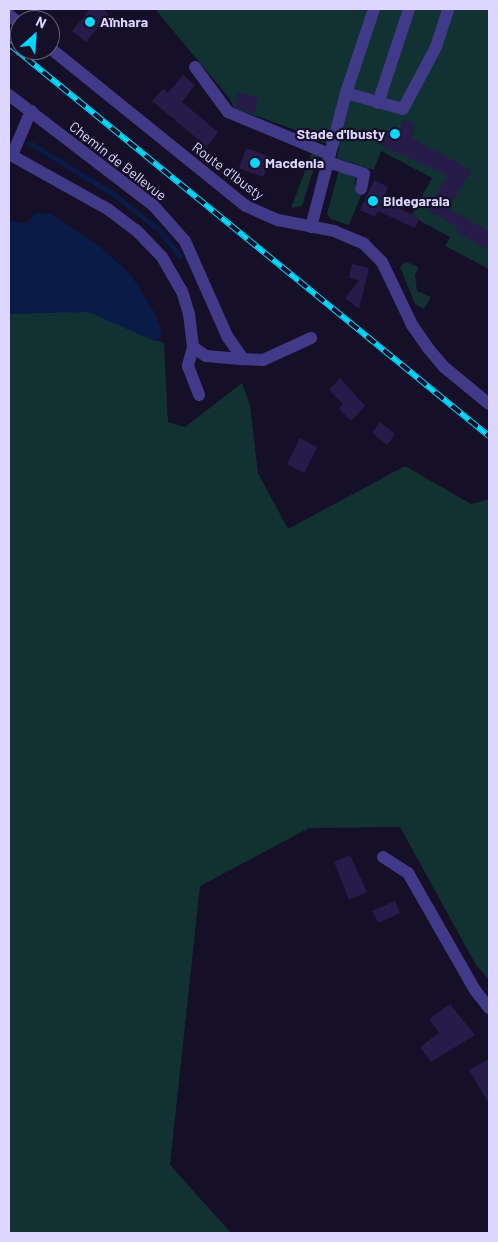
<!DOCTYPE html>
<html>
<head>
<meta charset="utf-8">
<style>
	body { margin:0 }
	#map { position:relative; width:498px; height:1242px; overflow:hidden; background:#150f28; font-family:Barlow,sans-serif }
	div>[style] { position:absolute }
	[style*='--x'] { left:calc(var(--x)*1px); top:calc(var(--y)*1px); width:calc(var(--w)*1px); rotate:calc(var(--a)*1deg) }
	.green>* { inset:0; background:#123132 }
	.water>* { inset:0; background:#091c47 }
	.stream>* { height:4.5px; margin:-2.25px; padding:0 2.25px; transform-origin:2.25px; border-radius:2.25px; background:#091c47 }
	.building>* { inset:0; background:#271b49 }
	.minor>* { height:12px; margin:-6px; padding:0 6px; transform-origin:6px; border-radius:6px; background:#413a88 }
	.rail>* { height:5.5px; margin-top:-2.75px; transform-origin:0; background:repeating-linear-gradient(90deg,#150f28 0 11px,#02d7ff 0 22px); box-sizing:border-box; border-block:1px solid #02d7ff }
	.dots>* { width:14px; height:14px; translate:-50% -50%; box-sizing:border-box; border:2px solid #150f28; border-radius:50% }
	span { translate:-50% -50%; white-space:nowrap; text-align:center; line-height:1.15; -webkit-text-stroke:4.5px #150f28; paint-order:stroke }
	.poi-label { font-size:14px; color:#ddd6ff; font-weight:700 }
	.left { translate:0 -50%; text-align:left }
	.right { translate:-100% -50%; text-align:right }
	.street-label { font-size:14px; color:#ddd6ff }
	.frame { position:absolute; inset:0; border:10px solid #ddd6ff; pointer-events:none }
	.north { position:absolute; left:10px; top:10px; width:50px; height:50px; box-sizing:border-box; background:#150f28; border:1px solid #655f7e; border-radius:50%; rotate:26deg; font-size:14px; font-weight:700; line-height:20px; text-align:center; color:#ddd6ff }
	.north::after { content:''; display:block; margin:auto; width:18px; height:22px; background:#02d7ff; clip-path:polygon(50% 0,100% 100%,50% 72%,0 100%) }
</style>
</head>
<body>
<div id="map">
	<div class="green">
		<div style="clip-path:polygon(155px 9px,489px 9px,489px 269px,445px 246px,450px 237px,411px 216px,432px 178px,381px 151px,374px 170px,337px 158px,339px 147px,300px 136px,301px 132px,234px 108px,230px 99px)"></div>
		<div style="clip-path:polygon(313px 150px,319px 152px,302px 206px,291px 208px)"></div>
		<div style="clip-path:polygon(339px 170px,355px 178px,355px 189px,362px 193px,349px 225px,331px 219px,327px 214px)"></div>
		<div style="clip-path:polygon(406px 262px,419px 267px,415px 275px,417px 291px,431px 297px,424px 309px,415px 304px,400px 267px)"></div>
		<div style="clip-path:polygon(9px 303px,90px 305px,164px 343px,168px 422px,185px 427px,242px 383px,250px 405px,258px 473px,288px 529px,405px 466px,471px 504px,489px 499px,489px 980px,476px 965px,400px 827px,309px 828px,200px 886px,170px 1165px,231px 1233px,9px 1233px)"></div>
	</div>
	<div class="water">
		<div style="clip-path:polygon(36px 213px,51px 214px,99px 246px,130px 274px,155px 313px,162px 334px,157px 342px,88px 312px,9px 314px,9px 221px,26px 223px)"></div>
	</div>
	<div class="stream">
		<div style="--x:30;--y:143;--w:96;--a:31.4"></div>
		<div style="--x:112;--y:193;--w:59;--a:37.5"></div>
		<div style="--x:159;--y:229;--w:34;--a:52"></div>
	</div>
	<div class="building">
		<div style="clip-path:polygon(90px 9px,102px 9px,109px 14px,86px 42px,72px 31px)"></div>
		<div style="clip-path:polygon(183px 75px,195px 85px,182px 102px,218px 132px,207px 147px,152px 101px,163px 89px,168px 93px)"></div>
		<div style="clip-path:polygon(238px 92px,259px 98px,254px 114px,234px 106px)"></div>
		<div style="clip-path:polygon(404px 119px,415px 125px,411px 138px,471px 170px,448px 209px,489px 231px,489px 250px,456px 232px,458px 227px,428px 211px,447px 175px,382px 146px,388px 132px,396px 136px)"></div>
		<div style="clip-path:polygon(246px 148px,271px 157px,263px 177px,239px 168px)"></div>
		<div style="clip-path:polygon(374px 180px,388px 187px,383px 201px,419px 218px,415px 228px,378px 211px,375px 217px,360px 210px)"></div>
		<div style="clip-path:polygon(352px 264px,369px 268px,359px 309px,345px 298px,359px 281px,349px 278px)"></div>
		<div style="clip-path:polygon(340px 378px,365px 406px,351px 421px,339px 409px,343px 404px,329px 390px)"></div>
		<div style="clip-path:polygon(380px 422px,395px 434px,387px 445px,372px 433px)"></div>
		<div style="clip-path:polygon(300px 438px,317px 447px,304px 473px,287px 464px)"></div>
		<div style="clip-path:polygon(350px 855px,367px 892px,349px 900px,334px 862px)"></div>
		<div style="clip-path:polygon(395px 901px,400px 913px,378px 923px,372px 911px)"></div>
		<div style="clip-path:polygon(450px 1004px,475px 1035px,431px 1062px,420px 1047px,439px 1033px,429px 1019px)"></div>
		<div style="clip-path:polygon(489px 1059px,489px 1104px,469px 1070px)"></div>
	</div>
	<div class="minor">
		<div style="--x:9;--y:15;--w:14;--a:39"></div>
		<div style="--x:50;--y:48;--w:252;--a:38.9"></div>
		<div style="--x:246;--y:206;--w:35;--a:24"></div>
		<div style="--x:278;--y:220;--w:57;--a:11.1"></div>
		<div style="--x:334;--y:231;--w:33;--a:23"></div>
		<div style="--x:364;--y:244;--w:25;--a:45"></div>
		<div style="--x:382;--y:262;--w:70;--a:64.5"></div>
		<div style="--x:412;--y:325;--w:28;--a:55"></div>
		<div style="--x:428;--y:348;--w:25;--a:50"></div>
		<div style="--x:444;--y:367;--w:58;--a:39.4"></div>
		<div style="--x:195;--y:67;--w:56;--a:53.7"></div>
		<div style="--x:228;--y:112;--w:109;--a:22.6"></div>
		<div style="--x:346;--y:93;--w:59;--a:15.7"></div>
		<div style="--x:403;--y:109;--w:70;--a:-62"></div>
		<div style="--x:436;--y:47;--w:40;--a:-72"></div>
		<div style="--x:9;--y:95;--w:181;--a:37.4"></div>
		<div style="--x:153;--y:205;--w:48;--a:48.4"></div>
		<div style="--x:185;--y:241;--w:104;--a:66.1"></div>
		<div style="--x:227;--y:336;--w:28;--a:55"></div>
		<div style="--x:243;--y:359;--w:20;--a:3"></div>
		<div style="--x:263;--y:360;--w:53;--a:-24.6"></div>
		<div style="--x:378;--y:103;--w:99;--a:-71.7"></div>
		<div style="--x:13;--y:153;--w:46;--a:-66.8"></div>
		<div style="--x:9;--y:154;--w:115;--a:29.2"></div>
		<div style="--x:109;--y:210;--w:34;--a:37"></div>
		<div style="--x:136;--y:230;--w:37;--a:46"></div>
		<div style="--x:162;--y:257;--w:39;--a:60"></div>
		<div style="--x:182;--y:291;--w:24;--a:73"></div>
		<div style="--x:189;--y:314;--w:33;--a:83"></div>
		<div style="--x:193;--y:347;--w:20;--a:105"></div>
		<div style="--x:188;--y:366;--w:31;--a:69"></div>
		<div style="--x:328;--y:162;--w:38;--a:18"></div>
		<div style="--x:364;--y:174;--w:15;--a:101"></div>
		<div style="--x:311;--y:227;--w:138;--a:-75.4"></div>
		<div style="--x:346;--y:93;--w:89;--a:-71.6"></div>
		<div style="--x:193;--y:347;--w:16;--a:35"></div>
		<div style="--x:206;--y:356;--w:37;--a:5"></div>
		<div style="--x:383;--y:857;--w:30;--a:33"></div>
		<div style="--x:408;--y:873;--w:135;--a:60.2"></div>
		<div style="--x:475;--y:990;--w:23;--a:52"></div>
	</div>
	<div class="rail">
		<div style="--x:9;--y:44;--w:620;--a:39.24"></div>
	</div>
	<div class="dots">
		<div style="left:90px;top:22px;background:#02d7ff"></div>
		<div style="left:395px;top:134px;background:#02d7ff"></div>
		<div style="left:255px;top:163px;background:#02d7ff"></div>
		<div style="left:373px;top:201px;background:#02d7ff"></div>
	</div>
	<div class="poi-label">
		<span class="left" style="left:100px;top:22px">Aïnhara</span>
		<span class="right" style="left:385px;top:134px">Stade d'Ibusty</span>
		<span class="left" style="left:265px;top:163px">Macdenia</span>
		<span class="left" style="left:383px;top:201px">Bidegaraia</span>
	</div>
	<div class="street-label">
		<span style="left:118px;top:161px;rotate:38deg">Chemin de Bellevue</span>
		<span style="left:228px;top:171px;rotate:37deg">Route d'Ibusty</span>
	</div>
	<div class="frame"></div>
	<div class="north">N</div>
</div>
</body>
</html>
